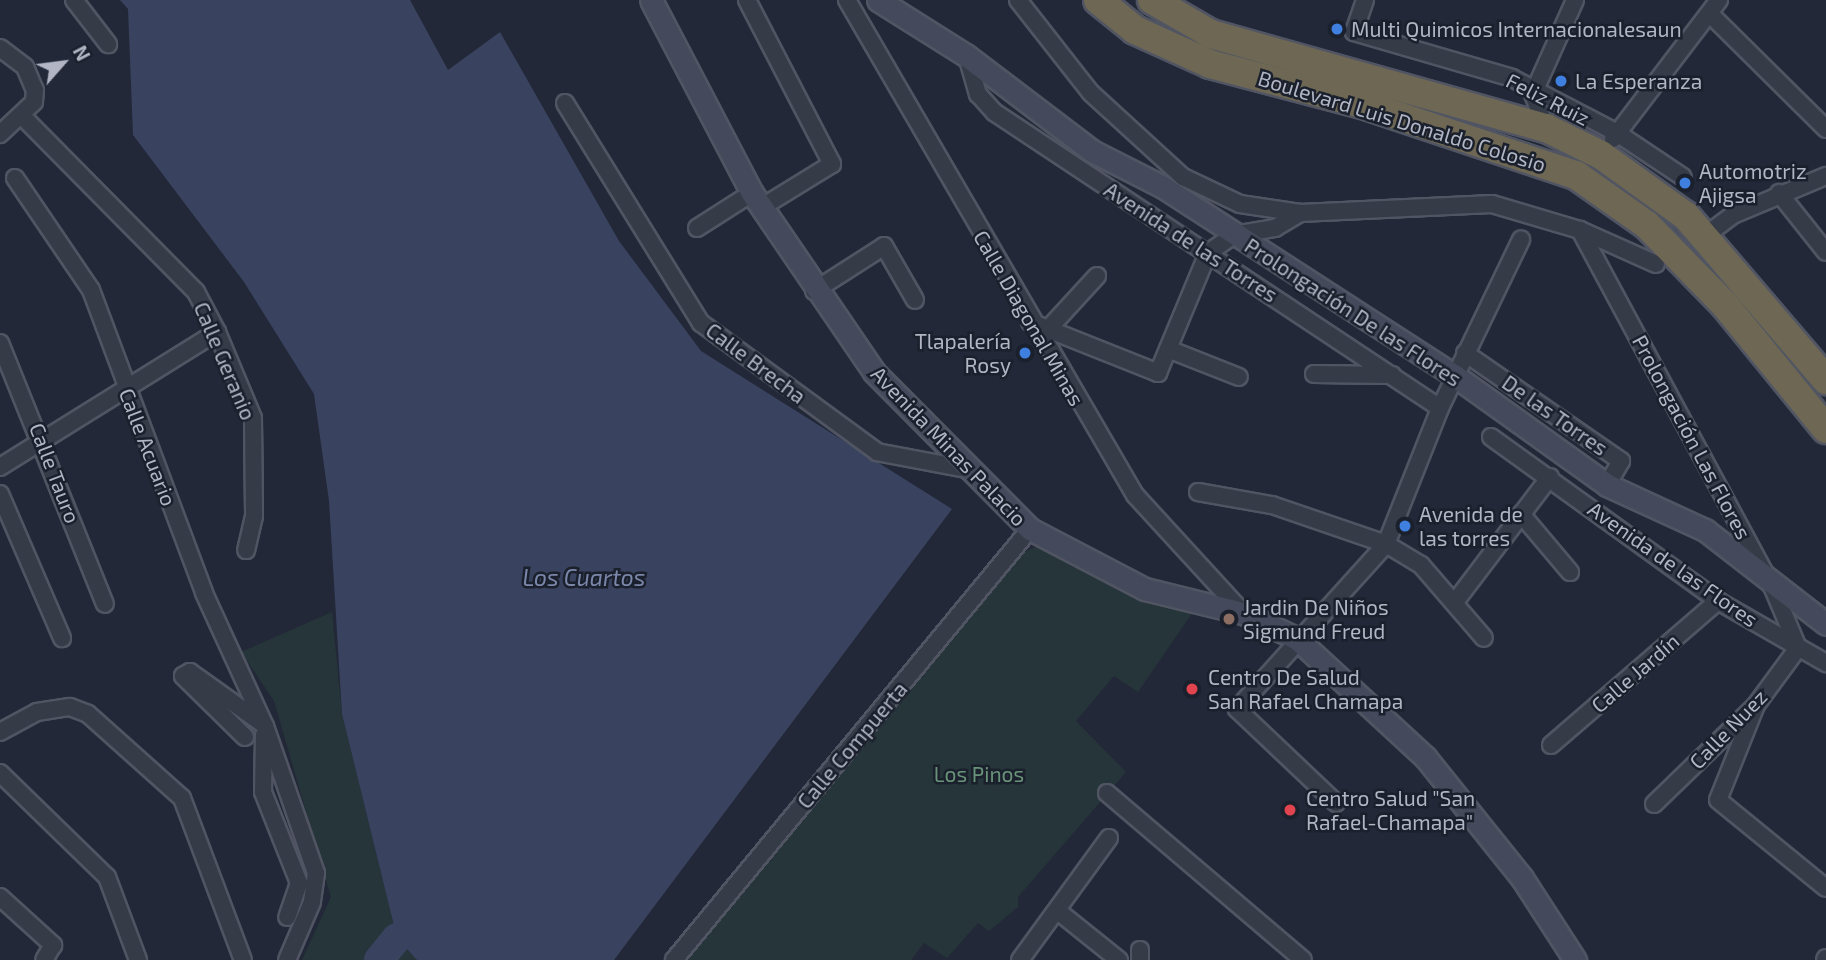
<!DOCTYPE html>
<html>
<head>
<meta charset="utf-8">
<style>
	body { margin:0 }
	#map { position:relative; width:1826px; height:960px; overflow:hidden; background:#222837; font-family:"Exo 2",sans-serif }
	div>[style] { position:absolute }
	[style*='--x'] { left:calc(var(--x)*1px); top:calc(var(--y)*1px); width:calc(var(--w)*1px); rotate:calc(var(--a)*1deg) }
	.green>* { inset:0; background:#253539 }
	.water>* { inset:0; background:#394360 }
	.river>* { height:30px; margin:-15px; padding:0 15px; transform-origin:15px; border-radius:15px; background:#394360 }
	.roads { filter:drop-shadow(2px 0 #515563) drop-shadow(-2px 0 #515563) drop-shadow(0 2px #515563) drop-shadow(0 -2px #515563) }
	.street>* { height:16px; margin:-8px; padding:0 8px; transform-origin:8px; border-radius:8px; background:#363b48 }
	.secondary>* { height:21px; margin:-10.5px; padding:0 10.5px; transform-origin:10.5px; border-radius:10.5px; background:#44495b }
	.highway>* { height:28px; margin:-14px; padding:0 14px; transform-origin:14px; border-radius:14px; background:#6d6753 }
	.dots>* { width:19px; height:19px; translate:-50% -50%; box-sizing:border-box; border:4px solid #1b202d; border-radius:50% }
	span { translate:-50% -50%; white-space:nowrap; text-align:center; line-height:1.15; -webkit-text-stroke:5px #1b202d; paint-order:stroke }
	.poi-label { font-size:21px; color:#b1b5c4 }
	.left { translate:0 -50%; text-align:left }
	.right { translate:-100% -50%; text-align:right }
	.street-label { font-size:21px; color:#b1b5c4 }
	.park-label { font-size:21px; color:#699379 }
	.water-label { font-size:23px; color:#7b87aa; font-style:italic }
	.north { position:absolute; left:28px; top:28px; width:70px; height:70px; -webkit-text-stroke:5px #1b202d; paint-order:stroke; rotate:62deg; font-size:19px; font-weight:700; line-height:28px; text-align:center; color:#b1b5c4 }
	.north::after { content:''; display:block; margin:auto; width:24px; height:32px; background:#b1b5c4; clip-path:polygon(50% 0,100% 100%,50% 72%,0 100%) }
</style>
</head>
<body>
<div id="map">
	<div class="green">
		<div style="clip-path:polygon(1041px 544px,1152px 603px,1195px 609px,1138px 692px,1114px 676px,1076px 721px,1126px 772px,1018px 897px,1018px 907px,989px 931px,978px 923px,947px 958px,924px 943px,911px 960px,688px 960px,1016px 556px)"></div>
		<div style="clip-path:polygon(332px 612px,342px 714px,397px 938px,417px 960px,302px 960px,331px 897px,274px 701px,241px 652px)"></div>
	</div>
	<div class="water">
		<div style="clip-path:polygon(120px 0,410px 0,448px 70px,500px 32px,619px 241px,701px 351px,952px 509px,614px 960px,417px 960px,397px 938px,342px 714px,329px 501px,314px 394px,244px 282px,133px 135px,128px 9px)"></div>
	</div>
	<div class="river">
		<div style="--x:379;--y:960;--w:28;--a:-51"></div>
	</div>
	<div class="roads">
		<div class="street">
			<div style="--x:74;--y:0;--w:56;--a:52.3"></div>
			<div style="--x:747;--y:0;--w:185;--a:62.6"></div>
			<div style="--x:832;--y:164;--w:82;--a:148.4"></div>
			<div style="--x:847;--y:0;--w:573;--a:59.81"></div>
			<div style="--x:1135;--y:495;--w:160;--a:47.5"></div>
			<div style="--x:1018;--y:0;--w:118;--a:51.9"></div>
			<div style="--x:1091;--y:93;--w:125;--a:42.4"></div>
			<div style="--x:1183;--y:177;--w:63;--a:25.3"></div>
			<div style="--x:1240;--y:204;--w:61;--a:8.5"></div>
			<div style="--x:1365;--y:0;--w:34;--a:109"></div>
			<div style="--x:1354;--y:32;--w:165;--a:16.2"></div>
			<div style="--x:1512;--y:78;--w:119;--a:27.6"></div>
			<div style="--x:1617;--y:133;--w:79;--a:33.7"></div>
			<div style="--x:1711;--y:15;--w:162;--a:44.7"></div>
			<div style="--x:0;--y:48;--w:31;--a:37"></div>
			<div style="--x:25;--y:67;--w:25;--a:67"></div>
			<div style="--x:35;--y:90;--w:12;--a:95"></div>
			<div style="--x:34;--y:102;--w:47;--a:136.7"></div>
			<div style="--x:967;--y:56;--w:40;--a:74"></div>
			<div style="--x:978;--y:94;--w:24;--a:48"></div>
			<div style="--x:994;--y:112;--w:535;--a:33.57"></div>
			<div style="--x:565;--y:103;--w:259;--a:58.3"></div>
			<div style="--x:701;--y:323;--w:218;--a:36.2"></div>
			<div style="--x:877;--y:452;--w:92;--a:10.7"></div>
			<div style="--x:22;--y:116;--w:247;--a:45.3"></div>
			<div style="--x:196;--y:292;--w:45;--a:62.3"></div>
			<div style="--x:217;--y:332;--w:93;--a:67.3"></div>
			<div style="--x:253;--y:418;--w:98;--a:89.4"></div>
			<div style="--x:254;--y:516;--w:35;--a:103"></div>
			<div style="--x:1546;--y:128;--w:36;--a:-111"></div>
			<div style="--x:1533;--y:94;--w:103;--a:-65.9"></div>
			<div style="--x:1613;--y:139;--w:175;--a:-52.7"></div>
			<div style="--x:15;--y:178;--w:135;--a:55.8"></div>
			<div style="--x:91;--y:290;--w:323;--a:69.5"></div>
			<div style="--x:204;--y:593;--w:146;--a:65.4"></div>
			<div style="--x:265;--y:726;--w:156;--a:70.9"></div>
			<div style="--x:316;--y:873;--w:29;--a:98"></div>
			<div style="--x:312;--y:902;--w:63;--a:113.3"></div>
			<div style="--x:1779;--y:193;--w:75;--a:51.5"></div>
			<div style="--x:697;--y:228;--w:65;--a:-32.5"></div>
			<div style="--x:1580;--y:230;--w:83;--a:24.1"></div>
			<div style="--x:1705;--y:236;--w:35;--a:-37"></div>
			<div style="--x:1733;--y:215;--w:101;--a:-22.8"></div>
			<div style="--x:814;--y:291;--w:83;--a:-32.7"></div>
			<div style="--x:884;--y:246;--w:62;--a:60.1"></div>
			<div style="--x:1030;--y:322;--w:138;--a:21.7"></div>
			<div style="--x:1158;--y:373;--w:130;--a:-67.4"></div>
			<div style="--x:1208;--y:253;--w:32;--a:-35"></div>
			<div style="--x:1234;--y:235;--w:42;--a:-9.7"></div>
			<div style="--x:1275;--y:228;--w:29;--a:-31"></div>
			<div style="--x:1300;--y:213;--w:192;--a:-2.7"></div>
			<div style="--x:1492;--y:204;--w:92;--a:16.5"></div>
			<div style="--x:1580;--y:230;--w:404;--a:61.7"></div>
			<div style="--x:1772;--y:586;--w:67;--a:67.2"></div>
			<div style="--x:1051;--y:326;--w:68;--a:-47.4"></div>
			<div style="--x:0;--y:343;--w:281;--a:68.1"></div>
			<div style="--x:1168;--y:349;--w:76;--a:21.5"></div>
			<div style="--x:1465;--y:353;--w:190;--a:34.7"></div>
			<div style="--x:1621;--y:461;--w:28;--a:120"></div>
			<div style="--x:1314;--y:374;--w:78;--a:0.7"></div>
			<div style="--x:1491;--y:437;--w:280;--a:35.8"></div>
			<div style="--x:1718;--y:601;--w:125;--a:29.9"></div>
			<div style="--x:0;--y:467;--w:256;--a:-31.9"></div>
			<div style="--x:1198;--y:492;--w:75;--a:10"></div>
			<div style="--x:1272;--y:505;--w:120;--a:18.9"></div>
			<div style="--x:1386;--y:544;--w:41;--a:31"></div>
			<div style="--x:1421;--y:565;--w:96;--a:49.2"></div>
			<div style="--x:0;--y:494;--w:157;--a:66.7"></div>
			<div style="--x:1521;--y:514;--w:76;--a:49.8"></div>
			<div style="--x:1455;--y:602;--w:157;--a:-52.8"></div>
			<div style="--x:1756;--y:705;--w:102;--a:111.8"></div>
			<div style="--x:1718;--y:800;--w:139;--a:39.2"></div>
			<div style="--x:0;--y:732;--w:42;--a:-28.4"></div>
			<div style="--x:37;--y:712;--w:33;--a:-9"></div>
			<div style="--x:70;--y:707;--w:19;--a:21"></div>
			<div style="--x:88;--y:714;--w:126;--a:41.8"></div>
			<div style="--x:182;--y:798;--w:173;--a:69.4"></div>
			<div style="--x:264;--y:735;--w:57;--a:91"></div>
			<div style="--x:263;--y:792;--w:98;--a:68.4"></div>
			<div style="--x:299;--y:883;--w:36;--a:109"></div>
			<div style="--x:245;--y:737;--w:87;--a:-135.5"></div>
			<div style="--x:183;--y:676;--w:8;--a:-30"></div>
			<div style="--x:190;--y:672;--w:90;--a:35.5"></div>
			<div style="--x:1551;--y:745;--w:221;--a:-40.8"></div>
			<div style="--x:0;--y:773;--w:149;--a:44.2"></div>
			<div style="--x:107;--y:877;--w:89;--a:69.5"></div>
			<div style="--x:1107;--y:793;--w:257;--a:40.4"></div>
			<div style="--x:1336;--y:803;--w:137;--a:-136.5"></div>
			<div style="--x:1237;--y:709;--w:222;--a:-47.9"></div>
			<div style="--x:1386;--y:544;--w:146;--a:-68.3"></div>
			<div style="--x:1440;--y:408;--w:187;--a:-64.3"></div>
			<div style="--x:1654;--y:804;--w:142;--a:-44.1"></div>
			<div style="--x:1756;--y:705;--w:71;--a:-53.6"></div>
			<div style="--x:0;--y:897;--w:72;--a:42.2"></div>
			<div style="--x:53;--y:945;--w:17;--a:121"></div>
			<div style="--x:1059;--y:912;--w:77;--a:38.7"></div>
			<div style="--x:674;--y:960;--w:559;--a:-50.44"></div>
			<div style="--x:1020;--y:960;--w:151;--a:-53.9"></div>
			<div style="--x:1140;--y:960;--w:10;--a:-90"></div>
			<div style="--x:1825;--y:960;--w:2;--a:-63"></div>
		</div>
		<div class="secondary">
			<div style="--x:651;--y:0;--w:218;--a:62.4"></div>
			<div style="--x:752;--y:193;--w:217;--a:55.7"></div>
			<div style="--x:874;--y:372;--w:221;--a:45.2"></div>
			<div style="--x:1030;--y:529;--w:130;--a:27.6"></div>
			<div style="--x:1145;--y:589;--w:101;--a:13.8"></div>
			<div style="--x:1243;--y:613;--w:59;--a:25.3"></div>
			<div style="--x:1296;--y:638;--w:176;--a:42.7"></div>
			<div style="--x:1425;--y:757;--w:155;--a:51.3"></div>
			<div style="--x:1522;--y:878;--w:98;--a:57.1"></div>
			<div style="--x:878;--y:0;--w:105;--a:32.2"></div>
			<div style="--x:967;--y:56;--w:157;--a:37.2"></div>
			<div style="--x:1092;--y:151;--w:80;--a:26.9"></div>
			<div style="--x:1163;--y:187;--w:348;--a:32.9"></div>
			<div style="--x:1455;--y:376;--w:187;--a:35.6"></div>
			<div style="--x:1607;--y:485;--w:108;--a:24.7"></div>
			<div style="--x:1705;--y:530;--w:153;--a:37.8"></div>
		</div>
		<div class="highway">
			<div style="--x:1098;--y:0;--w:48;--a:39"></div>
			<div style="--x:1135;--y:30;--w:82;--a:24.4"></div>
			<div style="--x:1210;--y:64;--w:154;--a:14.7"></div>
			<div style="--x:1359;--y:103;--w:229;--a:18.4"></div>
			<div style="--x:1576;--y:175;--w:87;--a:35.2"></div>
			<div style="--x:1647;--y:225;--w:112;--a:45.7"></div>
			<div style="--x:1725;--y:305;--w:160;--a:50.8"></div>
			<div style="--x:1152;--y:0;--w:68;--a:30"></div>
			<div style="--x:1211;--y:34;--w:348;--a:15.7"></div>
			<div style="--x:1546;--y:128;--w:61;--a:26.1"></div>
			<div style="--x:1601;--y:155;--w:105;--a:35.7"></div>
			<div style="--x:1686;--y:216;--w:216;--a:49.5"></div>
		</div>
	</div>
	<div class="dots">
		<div style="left:1337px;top:29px;background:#3f7fe0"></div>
		<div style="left:1561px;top:81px;background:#3f7fe0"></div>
		<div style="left:1685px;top:183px;background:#3f7fe0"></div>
		<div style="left:1025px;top:353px;background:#3f7fe0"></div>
		<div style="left:1405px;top:526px;background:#3f7fe0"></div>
		<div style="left:1229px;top:619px;background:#8d6e63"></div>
		<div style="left:1192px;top:689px;background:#e0444e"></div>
		<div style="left:1290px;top:810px;background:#e0444e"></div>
	</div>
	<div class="poi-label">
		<span class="left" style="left:1351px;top:29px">Multi Quimicos Internacionalesaun</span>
		<span class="left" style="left:1575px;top:81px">La Esperanza</span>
		<span class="left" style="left:1699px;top:183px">Automotriz<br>Ajigsa</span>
		<span class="right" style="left:1011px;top:353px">Tlapalería<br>Rosy</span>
		<span class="left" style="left:1419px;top:526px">Avenida de<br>las torres</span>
		<span class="left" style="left:1243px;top:619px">Jardin De Niños<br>Sigmund Freud</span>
		<span class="left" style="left:1208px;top:689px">Centro De Salud<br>San Rafael Chamapa</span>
		<span class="left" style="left:1306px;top:810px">Centro Salud "San<br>Rafael-Chamapa"</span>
	</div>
	<div class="street-label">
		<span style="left:1548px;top:99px;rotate:27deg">Feliz Ruiz</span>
		<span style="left:1402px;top:121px;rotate:17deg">Boulevard Luis Donaldo Colosio</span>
		<span style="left:1191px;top:242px;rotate:33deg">Avenida de las Torres</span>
		<span style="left:1353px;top:312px;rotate:33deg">Prolongación De las Flores</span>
		<span style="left:1029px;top:318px;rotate:60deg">Calle Diagonal Minas</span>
		<span style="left:225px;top:361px;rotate:67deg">Calle Geranio</span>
		<span style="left:756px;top:363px;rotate:37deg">Calle Brecha</span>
		<span style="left:1555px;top:415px;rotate:35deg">De las Torres</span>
		<span style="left:1692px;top:437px;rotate:62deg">Prolongación Las Flores</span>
		<span style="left:949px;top:446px;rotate:46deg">Avenida Minas Palacio</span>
		<span style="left:148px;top:447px;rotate:69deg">Calle Acuario</span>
		<span style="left:55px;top:473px;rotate:69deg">Calle Tauro</span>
		<span style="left:1673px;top:564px;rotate:35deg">Avenida de las Flores</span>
		<span style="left:1635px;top:673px;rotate:-41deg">Calle Jardín</span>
		<span style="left:1728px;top:729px;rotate:-46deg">Calle Nuez</span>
		<span style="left:852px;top:745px;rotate:-50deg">Calle Compuerta</span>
	</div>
	<div class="park-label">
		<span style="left:979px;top:774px">Los Pinos</span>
	</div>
	<div class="water-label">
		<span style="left:584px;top:577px">Los Cuartos</span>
	</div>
	<div class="north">N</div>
</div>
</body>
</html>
